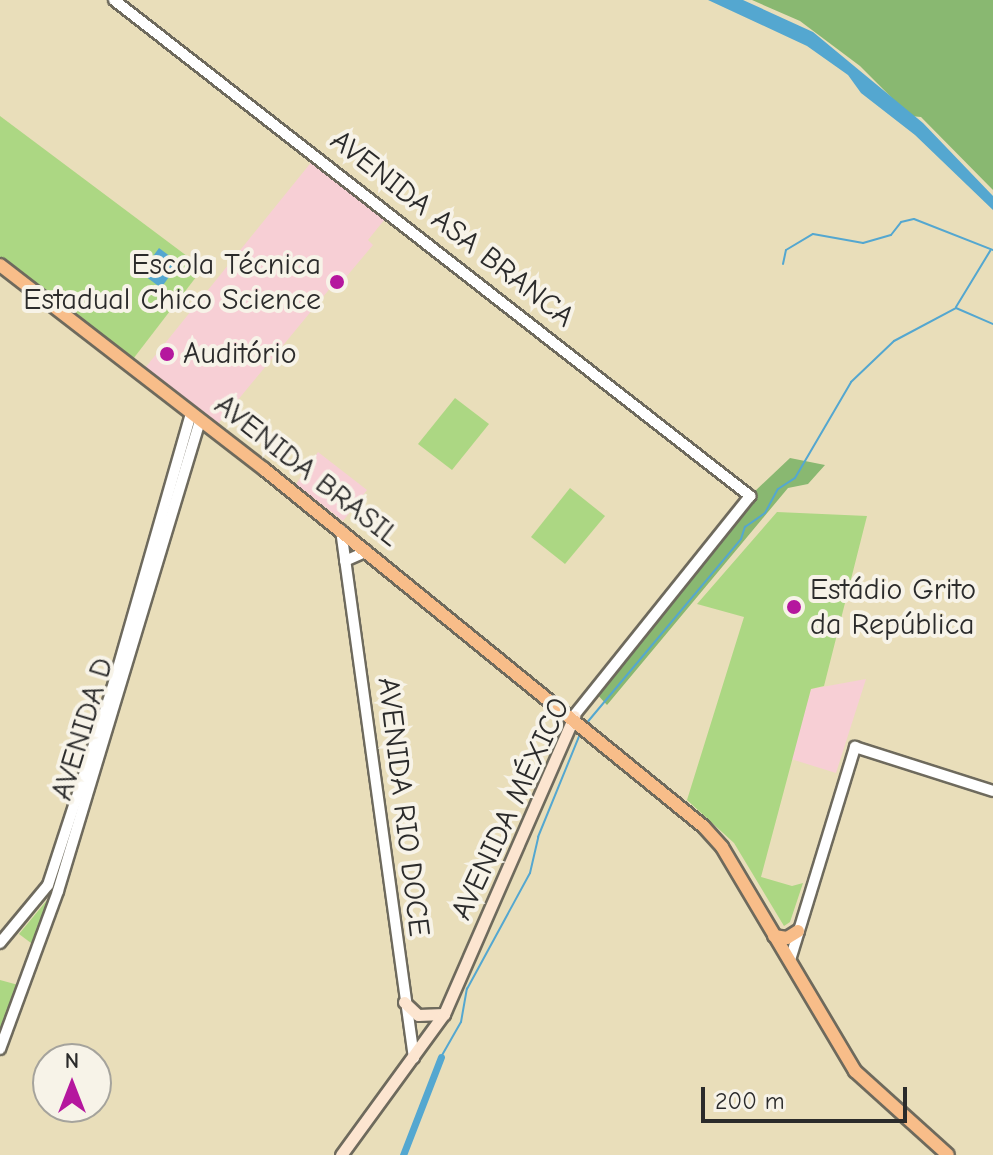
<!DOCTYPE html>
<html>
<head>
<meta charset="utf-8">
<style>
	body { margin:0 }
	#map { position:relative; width:993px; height:1155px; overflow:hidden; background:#e9deba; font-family:"Comic Neue",sans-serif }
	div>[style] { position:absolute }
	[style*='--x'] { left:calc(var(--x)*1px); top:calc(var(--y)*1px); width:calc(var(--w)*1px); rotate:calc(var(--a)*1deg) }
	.built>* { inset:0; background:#f7cfd5 }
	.green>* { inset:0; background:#acd783 }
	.forest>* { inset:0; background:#89b871 }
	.water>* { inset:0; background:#54a7d0 }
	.stream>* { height:2px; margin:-1px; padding:0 1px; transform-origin:1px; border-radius:1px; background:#54a7d0 }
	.canal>* { height:7px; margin:-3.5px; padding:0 3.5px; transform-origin:3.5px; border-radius:3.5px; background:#54a7d0 }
	.roads { filter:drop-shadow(2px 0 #6e6a5d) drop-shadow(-2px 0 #6e6a5d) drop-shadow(0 2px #6e6a5d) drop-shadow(0 -2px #6e6a5d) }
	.tertiary>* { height:10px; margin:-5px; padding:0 5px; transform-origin:5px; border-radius:5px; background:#fff }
	.secondary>* { height:11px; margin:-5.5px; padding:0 5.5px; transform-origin:5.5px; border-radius:5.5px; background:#fce5d0 }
	.primary>* { height:12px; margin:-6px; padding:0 6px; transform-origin:6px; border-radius:6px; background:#f8bd89 }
	.dots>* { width:22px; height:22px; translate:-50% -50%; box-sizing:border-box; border:4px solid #f7f3e8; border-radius:50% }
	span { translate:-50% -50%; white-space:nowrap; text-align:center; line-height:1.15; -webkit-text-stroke:8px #f7f3e8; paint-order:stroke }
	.street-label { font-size:30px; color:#2b2b2b }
	.poi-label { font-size:30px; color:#2b2b2b }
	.right { translate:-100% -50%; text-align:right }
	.left { translate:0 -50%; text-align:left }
	.north { position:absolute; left:32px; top:1043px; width:80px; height:80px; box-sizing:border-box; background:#f7f3e8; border:2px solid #a5a39c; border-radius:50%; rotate:0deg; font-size:22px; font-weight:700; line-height:32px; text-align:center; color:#2b2b2b }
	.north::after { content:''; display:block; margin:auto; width:28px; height:36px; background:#b5179e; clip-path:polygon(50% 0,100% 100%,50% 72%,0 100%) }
	.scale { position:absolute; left:701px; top:1087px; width:206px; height:36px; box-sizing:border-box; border:4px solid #2b2b2b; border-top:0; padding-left:10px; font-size:24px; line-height:28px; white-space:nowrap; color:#2b2b2b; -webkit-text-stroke:6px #f7f3e8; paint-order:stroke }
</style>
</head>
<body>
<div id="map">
	<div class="built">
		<div style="clip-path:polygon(313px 160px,385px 219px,368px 240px,373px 245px,336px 289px,332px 286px,218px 424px,145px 368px)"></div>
		<div style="clip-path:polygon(318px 452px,367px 490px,343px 521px,296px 484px)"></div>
		<div style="clip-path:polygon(866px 679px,836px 773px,791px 759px,811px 689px)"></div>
	</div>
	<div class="green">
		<div style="clip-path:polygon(0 116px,203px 268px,130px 363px,0 265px)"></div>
		<div style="clip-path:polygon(455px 398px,489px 424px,452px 470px,418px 444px)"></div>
		<div style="clip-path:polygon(570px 488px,605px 516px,565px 564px,531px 537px)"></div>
		<div style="clip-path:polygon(777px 512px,867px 516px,824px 686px,811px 689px,761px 877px,792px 886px,803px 883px,790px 922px,784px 926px,734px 843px,687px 800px,744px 617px,697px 604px)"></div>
		<div style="clip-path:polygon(57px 888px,35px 946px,19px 934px)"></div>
		<div style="clip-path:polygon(0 980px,22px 986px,0 1046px)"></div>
	</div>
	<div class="forest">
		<div style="clip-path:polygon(752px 0,993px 0,993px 190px,921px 117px,910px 116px,860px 66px,800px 21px)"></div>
		<div style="clip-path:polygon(790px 458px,825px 465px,808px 484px,788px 488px,607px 705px,594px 691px,753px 493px)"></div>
	</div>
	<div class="water">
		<div style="clip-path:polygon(708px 0,743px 0,813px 32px,923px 123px,993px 196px,993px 210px,915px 135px,861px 93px,848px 75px,807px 46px)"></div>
		<div style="clip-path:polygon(159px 248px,179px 263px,161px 288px,141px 273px)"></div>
	</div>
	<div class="stream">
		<div style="--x:783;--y:264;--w:14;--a:-78"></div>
		<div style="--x:786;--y:250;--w:31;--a:-31"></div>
		<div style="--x:813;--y:234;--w:51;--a:10.2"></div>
		<div style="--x:863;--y:243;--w:29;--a:-16"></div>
		<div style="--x:891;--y:235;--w:16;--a:-52"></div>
		<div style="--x:901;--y:222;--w:13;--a:-13"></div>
		<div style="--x:914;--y:219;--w:85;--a:21.4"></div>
		<div style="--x:956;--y:307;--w:66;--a:-58.7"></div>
		<div style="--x:585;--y:725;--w:243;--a:-50"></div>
		<div style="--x:741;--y:539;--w:13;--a:-72"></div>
		<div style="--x:745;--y:527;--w:24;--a:-35"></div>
		<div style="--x:765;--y:513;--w:27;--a:-62"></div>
		<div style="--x:778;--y:489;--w:20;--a:-33"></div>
		<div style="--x:795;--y:478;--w:111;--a:-59.7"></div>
		<div style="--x:851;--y:382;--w:59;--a:-43.6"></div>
		<div style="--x:894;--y:341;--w:70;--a:-28"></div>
		<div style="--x:956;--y:308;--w:40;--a:23.4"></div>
		<div style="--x:441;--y:1057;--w:40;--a:-60.3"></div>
		<div style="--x:461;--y:1022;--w:34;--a:-80"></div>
		<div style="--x:467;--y:989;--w:132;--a:-61.5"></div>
		<div style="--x:530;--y:873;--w:37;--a:-77"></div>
		<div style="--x:538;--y:837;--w:111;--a:-67.8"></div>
	</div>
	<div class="canal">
		<div style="--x:403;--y:1155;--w:105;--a:-68.8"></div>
	</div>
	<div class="roads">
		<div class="tertiary">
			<div style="--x:114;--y:0;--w:807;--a:37.95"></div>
			<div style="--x:750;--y:496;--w:282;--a:128.7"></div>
			<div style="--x:341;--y:530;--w:533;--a:82.13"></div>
			<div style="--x:345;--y:561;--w:24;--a:-24"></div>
			<div style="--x:0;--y:943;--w:75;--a:-50.4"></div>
			<div style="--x:48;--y:885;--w:206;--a:-71.9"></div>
			<div style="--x:112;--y:689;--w:287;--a:-74"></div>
			<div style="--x:790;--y:960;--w:223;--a:-73"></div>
			<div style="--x:855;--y:747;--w:145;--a:17.7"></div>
			<div style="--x:0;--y:1049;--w:168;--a:-69.8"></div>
			<div style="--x:58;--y:891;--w:492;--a:-73.2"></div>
		</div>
		<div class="secondary">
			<div style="--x:404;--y:1002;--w:19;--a:43"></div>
			<div style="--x:418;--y:1015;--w:26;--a:-2"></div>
			<div style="--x:341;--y:1155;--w:175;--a:-53.9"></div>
			<div style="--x:444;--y:1014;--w:325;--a:-66.4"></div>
		</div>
		<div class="primary">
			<div style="--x:0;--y:265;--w:334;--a:37.7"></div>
			<div style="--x:264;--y:469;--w:567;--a:39.13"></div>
			<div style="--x:704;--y:827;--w:27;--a:48"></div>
			<div style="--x:722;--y:847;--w:261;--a:59.3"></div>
			<div style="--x:855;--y:1071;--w:125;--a:42.1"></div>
			<div style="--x:774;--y:936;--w:13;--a:9"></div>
			<div style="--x:787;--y:938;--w:13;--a:-32"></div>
		</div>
	</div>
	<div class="dots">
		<div style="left:337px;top:282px;background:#b5179e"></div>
		<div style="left:167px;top:354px;background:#b5179e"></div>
		<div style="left:794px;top:607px;background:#b5179e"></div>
	</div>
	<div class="street-label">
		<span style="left:452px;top:229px;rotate:38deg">AVENIDA ASA BRANCA</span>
		<span style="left:307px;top:471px;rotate:38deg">AVENIDA BRASIL</span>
		<span style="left:83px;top:729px;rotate:-73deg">AVENIDA D</span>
		<span style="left:403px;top:807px;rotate:83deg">AVENIDA RIO DOCE</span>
		<span style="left:511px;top:809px;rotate:-65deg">AVENIDA MÉXICO</span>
	</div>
	<div class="poi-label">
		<span class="right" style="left:321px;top:282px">Escola Técnica<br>Estadual Chico Science</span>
		<span class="left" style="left:183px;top:354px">Auditório</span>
		<span class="left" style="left:810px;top:607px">Estádio Grito<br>da República</span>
	</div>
	<div class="north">N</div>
	<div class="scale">200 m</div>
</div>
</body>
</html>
